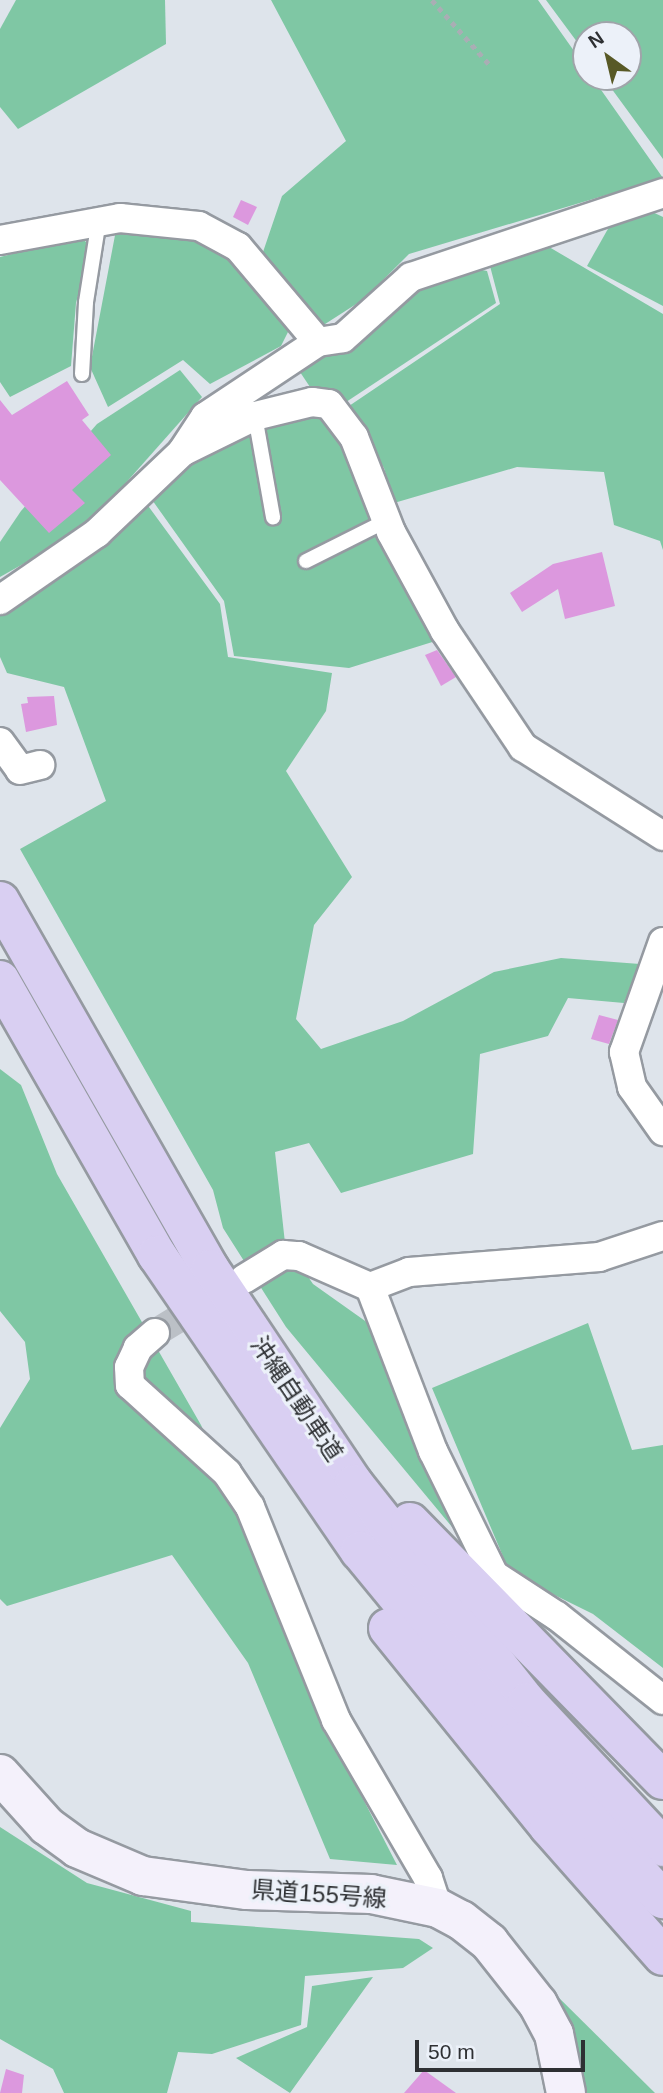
<!DOCTYPE html>
<html>
<head>
<meta charset="utf-8">
<style>
	body { margin:0 }
	#map { position:relative; width:663px; height:2093px; overflow:hidden; background:#dee4eb; font-family:Arial,"Noto Sans JP",sans-serif }
	div>[style] { position:absolute }
	[style*='--x'] { left:calc(var(--x)*1px); top:calc(var(--y)*1px); width:calc(var(--w)*1px); rotate:calc(var(--a)*1deg) }
	.green>* { inset:0; background:#7fc7a4 }
	.building>* { inset:0; background:#dc98de }
	.street-tunnel>* { height:28px; margin-top:-14px; transform-origin:0; background:repeating-linear-gradient(90deg,#bbc0c6 0 28px,transparent 0 42px) }
	.path>* { height:4.5px; margin-top:-2.25px; transform-origin:0; background:repeating-linear-gradient(90deg,#a9aeb4 0 5px,transparent 0 10px) }
	.roads { filter:drop-shadow(2px 0 #959aa1) drop-shadow(-2px 0 #959aa1) drop-shadow(0 2px #959aa1) drop-shadow(0 -2px #959aa1) }
	.lane>* { height:14px; margin:-7px; padding:0 7px; transform-origin:7px; border-radius:7px; background:#fff }
	.street>* { height:28px; margin:-14px; padding:0 14px; transform-origin:14px; border-radius:14px; background:#fff }
	.secondary>* { height:38px; margin:-19px; padding:0 19px; transform-origin:19px; border-radius:19px; background:#f4f1fb }
	.highway>* { height:38px; margin:-19px; padding:0 19px; transform-origin:19px; border-radius:19px; background:#d9cff2 }
	span { translate:-50% -50%; white-space:nowrap; text-align:center; line-height:1.15; -webkit-text-stroke:6px #ecf1f9; paint-order:stroke }
	.street-label { font-size:24px; color:#2e3033 }
	.north { position:absolute; left:572px; top:21px; width:70px; height:70px; box-sizing:border-box; background:#ecf1f9; border:2px solid #a0a4aa; border-radius:50%; rotate:326deg; font-size:19px; font-weight:700; line-height:28px; text-align:center; color:#2e3033 }
	.north::after { content:''; display:block; margin:auto; width:24px; height:32px; background:#585926; clip-path:polygon(50% 0,100% 100%,50% 72%,0 100%) }
	.scale { position:absolute; left:415px; top:2040px; width:170px; height:32px; box-sizing:border-box; border:4px solid #2e3033; border-top:0; padding-left:9px; font-size:21px; line-height:24px; white-space:nowrap; color:#2e3033; -webkit-text-stroke:5px #ecf1f9; paint-order:stroke }
</style>
</head>
<body>
<div id="map">
	<div class="green">
		<div style="clip-path:polygon(16px 0,165px 0,166px 44px,18px 129px,0 107px,0 29px)"></div>
		<div style="clip-path:polygon(271px 0,538px 0,586px 68px,586px 77px,592px 77px,663px 178px,409px 254px,364px 299px,322px 326px,263px 252px,282px 196px,346px 141px)"></div>
		<div style="clip-path:polygon(546px 0,663px 0,663px 159px,603px 77px,628px 77px,628px 35px,586px 35px,586px 54px)"></div>
		<div style="clip-path:polygon(646px 209px,663px 217px,663px 306px,587px 266px,613px 220px)"></div>
		<div style="clip-path:polygon(116px 230px,193px 239px,237px 262px,290px 328px,281px 346px,210px 384px,183px 360px,108px 407px,90px 367px)"></div>
		<div style="clip-path:polygon(81px 237px,91px 247px,76px 303px,71px 366px,10px 397px,0 382px,0 257px)"></div>
		<div style="clip-path:polygon(544px 244px,663px 314px,663px 550px,660px 541px,614px 525px,604px 472px,517px 467px,394px 503px,384px 468px,349px 406px,500px 304px,490px 266px)"></div>
		<div style="clip-path:polygon(458px 265px,487px 271px,496px 303px,340px 406px,314px 393px,298px 369px,412px 290px)"></div>
		<div style="clip-path:polygon(180px 370px,202px 397px,85px 529px,0 577px,0 542px,21px 511px,97px 424px)"></div>
		<div style="clip-path:polygon(313px 414px,335px 426px,442px 639px,349px 668px,234px 656px,224px 601px,150px 497px,234px 434px)"></div>
		<div style="clip-path:polygon(146px 503px,220px 604px,228px 657px,332px 673px,326px 711px,286px 771px,352px 877px,314px 925px,296px 1019px,321px 1049px,403px 1021px,494px 972px,561px 958px,640px 964px,624px 1003px,568px 998px,548px 1036px,480px 1054px,473px 1154px,341px 1193px,309px 1143px,275px 1152px,285px 1243px,313px 1284px,368px 1323px,457px 1533px,286px 1327px,223px 1228px,213px 1190px,20px 849px,106px 801px,64px 687px,7px 673px,0 657px,0 616px)"></div>
		<div style="clip-path:polygon(0 1069px,21px 1085px,57px 1174px,201px 1425px,238px 1505px,322px 1719px,397px 1865px,330px 1859px,248px 1663px,172px 1555px,7px 1606px,0 1599px,0 1428px,30px 1379px,25px 1342px,0 1311px)"></div>
		<div style="clip-path:polygon(588px 1323px,632px 1450px,663px 1445px,663px 1668px,593px 1614px,510px 1573px,432px 1388px)"></div>
		<div style="clip-path:polygon(0 1827px,87px 1883px,191px 1911px,191px 1922px,419px 1939px,433px 1948px,403px 1968px,305px 1976px,301px 2025px,212px 2054px,178px 2052px,167px 2093px,64px 2093px,53px 2069px,0 2039px)"></div>
		<div style="clip-path:polygon(373px 1977px,290px 2093px,236px 2058px,307px 2027px,312px 1986px)"></div>
		<div style="clip-path:polygon(546px 1985px,655px 2093px,578px 2093px)"></div>
	</div>
	<div class="building">
		<div style="clip-path:polygon(241px 200px,257px 207px,248px 225px,233px 217px)"></div>
		<div style="clip-path:polygon(67px 381px,89px 415px,82px 420px,111px 455px,72px 490px,85px 503px,49px 533px,0 480px,0 400px,12px 415px)"></div>
		<div style="clip-path:polygon(602px 552px,615px 606px,565px 619px,558px 589px,522px 612px,510px 593px,553px 564px)"></div>
		<div style="clip-path:polygon(437px 650px,456px 677px,441px 686px,425px 655px)"></div>
		<div style="clip-path:polygon(54px 696px,57px 725px,26px 732px,21px 704px,28px 703px,27px 697px)"></div>
		<div style="clip-path:polygon(599px 1015px,618px 1020px,609px 1044px,591px 1039px)"></div>
		<div style="clip-path:polygon(6px 2069px,24px 2075px,22px 2093px,0 2093px)"></div>
		<div style="clip-path:polygon(424px 2070px,456px 2093px,404px 2093px)"></div>
	</div>
	<div class="street-tunnel">
		<div style="--x:155;--y:1333;--w:63;--a:-31.4"></div>
	</div>
	<div class="path">
		<div style="--x:432;--y:0;--w:86;--a:48.3"></div>
	</div>
	<div class="roads">
		<div class="lane">
			<div style="--x:82;--y:374;--w:72;--a:-86.8"></div>
			<div style="--x:86;--y:302;--w:83;--a:-81"></div>
			<div style="--x:255;--y:416;--w:103;--a:79.9"></div>
			<div style="--x:306;--y:561;--w:89;--a:-26.6"></div>
		</div>
		<div class="street">
			<div style="--x:0;--y:240;--w:122;--a:-10.4"></div>
			<div style="--x:120;--y:218;--w:79;--a:5.8"></div>
			<div style="--x:199;--y:226;--w:44;--a:28.3"></div>
			<div style="--x:238;--y:247;--w:124;--a:49.9"></div>
			<div style="--x:182;--y:452;--w:81;--a:-26.3"></div>
			<div style="--x:255;--y:416;--w:59;--a:-13.8"></div>
			<div style="--x:312;--y:402;--w:17;--a:7"></div>
			<div style="--x:329;--y:404;--w:41;--a:52.9"></div>
			<div style="--x:354;--y:437;--w:102;--a:68.7"></div>
			<div style="--x:391;--y:532;--w:113;--a:61.4"></div>
			<div style="--x:445;--y:631;--w:140;--a:56.1"></div>
			<div style="--x:523;--y:747;--w:166;--a:32.4"></div>
			<div style="--x:0;--y:600;--w:118;--a:-34.6"></div>
			<div style="--x:97;--y:533;--w:117;--a:-43.6"></div>
			<div style="--x:182;--y:452;--w:42;--a:-56.7"></div>
			<div style="--x:205;--y:417;--w:136;--a:-33.6"></div>
			<div style="--x:318;--y:342;--w:25;--a:-9"></div>
			<div style="--x:343;--y:338;--w:91;--a:-41.9"></div>
			<div style="--x:411;--y:277;--w:266;--a:-18.4"></div>
			<div style="--x:0;--y:742;--w:34;--a:54"></div>
			<div style="--x:20;--y:770;--w:21;--a:-14"></div>
			<div style="--x:663;--y:942;--w:117;--a:109.5"></div>
			<div style="--x:624;--y:1052;--w:36;--a:77"></div>
			<div style="--x:632;--y:1087;--w:54;--a:54.8"></div>
			<div style="--x:244;--y:1279;--w:46;--a:-31.6"></div>
			<div style="--x:283;--y:1255;--w:16;--a:4"></div>
			<div style="--x:299;--y:1256;--w:77;--a:23.6"></div>
			<div style="--x:370;--y:1287;--w:42;--a:-21"></div>
			<div style="--x:409;--y:1272;--w:191;--a:-4.5"></div>
			<div style="--x:599;--y:1257;--w:67;--a:-18.2"></div>
			<div style="--x:370;--y:1287;--w:176;--a:69"></div>
			<div style="--x:433;--y:1451;--w:138;--a:63.8"></div>
			<div style="--x:494;--y:1575;--w:75;--a:33.1"></div>
			<div style="--x:557;--y:1616;--w:135;--a:38.4"></div>
			<div style="--x:155;--y:1333;--w:23;--a:139"></div>
			<div style="--x:138;--y:1348;--w:21;--a:115"></div>
			<div style="--x:129;--y:1367;--w:18;--a:87"></div>
			<div style="--x:130;--y:1385;--w:131;--a:42.2"></div>
			<div style="--x:227;--y:1473;--w:41;--a:55.9"></div>
			<div style="--x:250;--y:1507;--w:230;--a:68"></div>
			<div style="--x:336;--y:1720;--w:183;--a:59.8"></div>
			<div style="--x:428;--y:1878;--w:32;--a:72"></div>
		</div>
		<div class="secondary">
			<div style="--x:0;--y:1774;--w:70;--a:47.9"></div>
			<div style="--x:47;--y:1826;--w:37;--a:36"></div>
			<div style="--x:77;--y:1848;--w:72;--a:23"></div>
			<div style="--x:143;--y:1876;--w:105;--a:7.7"></div>
			<div style="--x:247;--y:1890;--w:124;--a:1.8"></div>
			<div style="--x:371;--y:1894;--w:68;--a:11.8"></div>
			<div style="--x:438;--y:1908;--w:26;--a:28"></div>
			<div style="--x:461;--y:1920;--w:36;--a:38"></div>
			<div style="--x:489;--y:1942;--w:79;--a:51.7"></div>
			<div style="--x:538;--y:2004;--w:34;--a:62"></div>
			<div style="--x:554;--y:2034;--w:60;--a:78.5"></div>
		</div>
		<div class="highway">
			<div style="--x:0;--y:901;--w:424;--a:60.3"></div>
			<div style="--x:210;--y:1269;--w:259;--a:56.2"></div>
			<div style="--x:354;--y:1484;--w:278;--a:51.6"></div>
			<div style="--x:527;--y:1702;--w:199;--a:46.8"></div>
			<div style="--x:0;--y:980;--w:317;--a:60.3"></div>
			<div style="--x:157;--y:1255;--w:359;--a:55.6"></div>
			<div style="--x:360;--y:1551;--w:246;--a:50.6"></div>
			<div style="--x:516;--y:1741;--w:216;--a:47.1"></div>
			<div style="--x:410;--y:1522;--w:361;--a:45.6"></div>
			<div style="--x:388;--y:1628;--w:256;--a:51"></div>
			<div style="--x:549;--y:1827;--w:172;--a:48.5"></div>
		</div>
	</div>
	<div class="street-label">
		<span style="left:297px;top:1399px;rotate:56deg">沖縄自動車道</span>
		<span style="left:319px;top:1894px;rotate:4deg">県道155号線</span>
	</div>
	<div class="north">N</div>
	<div class="scale">50 m</div>
</div>
</body>
</html>
